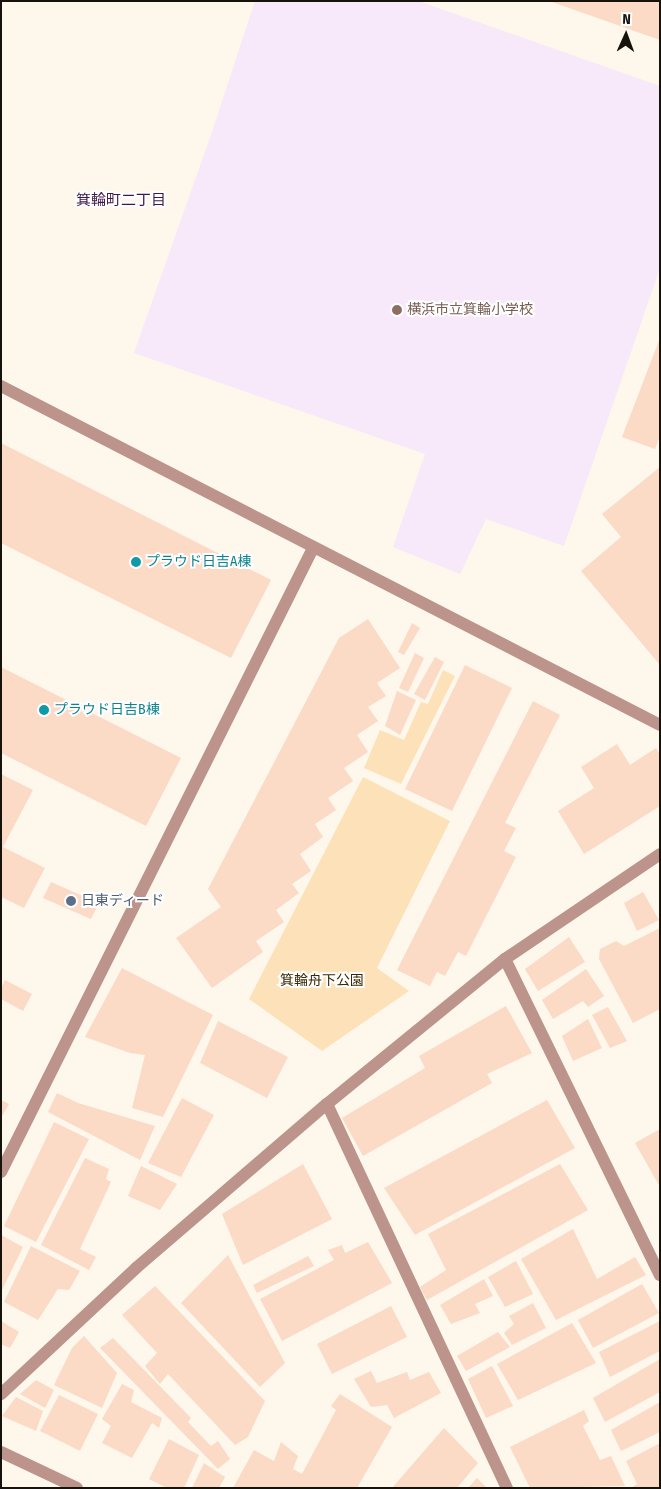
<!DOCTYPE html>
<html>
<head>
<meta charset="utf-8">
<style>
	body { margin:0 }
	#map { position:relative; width:661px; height:1489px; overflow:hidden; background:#fdf7ec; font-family:"Fira Sans Condensed","Noto Sans JP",sans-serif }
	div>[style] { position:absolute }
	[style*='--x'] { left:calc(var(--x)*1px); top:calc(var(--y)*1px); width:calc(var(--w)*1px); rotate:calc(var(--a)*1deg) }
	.education>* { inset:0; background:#f7e8fa }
	.green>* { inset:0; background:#fde2b9 }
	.building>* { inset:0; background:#fbdac6 }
	.minor>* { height:12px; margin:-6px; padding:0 6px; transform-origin:6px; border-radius:6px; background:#bd948b }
	.dots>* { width:14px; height:14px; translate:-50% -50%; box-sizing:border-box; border:2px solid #fff; border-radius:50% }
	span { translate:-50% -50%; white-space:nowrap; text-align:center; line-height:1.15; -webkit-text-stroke:4px #fff; paint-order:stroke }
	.education-label { font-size:14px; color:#785e54 }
	.left { translate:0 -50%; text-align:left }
	.culture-label { font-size:14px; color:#0d838f }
	.service-label { font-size:14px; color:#4e5e75 }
	.park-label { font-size:14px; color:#3b2803 }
	.neighbourhood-label { font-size:15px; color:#40174c }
	.frame { position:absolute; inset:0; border:2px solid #16120c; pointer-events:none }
	.north { position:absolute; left:601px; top:10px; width:50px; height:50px; -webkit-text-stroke:4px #fff; paint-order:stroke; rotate:2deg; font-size:14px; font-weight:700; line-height:20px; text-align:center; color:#16120c }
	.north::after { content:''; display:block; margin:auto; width:18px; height:22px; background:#16120c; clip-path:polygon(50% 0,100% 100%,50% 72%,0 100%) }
</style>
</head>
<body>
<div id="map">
	<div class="education">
		<div style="clip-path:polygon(255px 1px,418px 1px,660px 86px,660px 268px,564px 546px,486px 519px,460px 574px,393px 547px,425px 454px,134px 353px,212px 132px)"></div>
	</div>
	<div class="green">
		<div style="clip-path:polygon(443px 670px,455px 676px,401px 784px,364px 768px,380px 730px,404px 740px,421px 702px,428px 704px)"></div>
		<div style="clip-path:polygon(363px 777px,450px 821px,377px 968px,409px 991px,322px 1051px,249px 999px)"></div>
	</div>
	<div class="building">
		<div style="clip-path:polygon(552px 1px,660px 1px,660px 40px,552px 2px)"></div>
		<div style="clip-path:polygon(660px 338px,660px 436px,655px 449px,622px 437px)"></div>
		<div style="clip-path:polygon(1px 443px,271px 580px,231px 658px,1px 543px)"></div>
		<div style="clip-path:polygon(660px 467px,660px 665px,581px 571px,621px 537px,602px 514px)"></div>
		<div style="clip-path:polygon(368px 619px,400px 668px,377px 683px,386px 696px,368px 707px,378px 721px,357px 735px,368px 752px,344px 768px,353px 781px,328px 798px,336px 810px,315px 824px,323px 837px,300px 854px,311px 871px,292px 884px,299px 893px,276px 910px,284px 922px,256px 941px,263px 952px,212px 988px,176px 938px,221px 907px,208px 889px,339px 638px)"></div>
		<div style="clip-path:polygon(412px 623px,420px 628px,404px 655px,398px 652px)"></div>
		<div style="clip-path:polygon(415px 653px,424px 658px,408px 692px,399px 688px)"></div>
		<div style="clip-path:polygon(435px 657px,444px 662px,425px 700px,414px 694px)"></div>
		<div style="clip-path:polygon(465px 665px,512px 688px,452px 811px,405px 789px)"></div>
		<div style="clip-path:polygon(1px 667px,181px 758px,146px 826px,1px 753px)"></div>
		<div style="clip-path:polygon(397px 691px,416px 700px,400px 735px,385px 726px)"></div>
		<div style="clip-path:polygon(533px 701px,560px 715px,505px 823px,516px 828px,504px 851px,516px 857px,466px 956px,458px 952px,445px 976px,437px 972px,430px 986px,397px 970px)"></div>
		<div style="clip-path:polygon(617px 744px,630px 765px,656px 748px,660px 754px,660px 806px,584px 854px,558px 811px,594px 788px,581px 767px)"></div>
		<div style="clip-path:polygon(1px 774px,33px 790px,3px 847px,45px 868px,24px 908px,1px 897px)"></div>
		<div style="clip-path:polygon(51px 882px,99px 903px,91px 919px,43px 898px)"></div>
		<div style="clip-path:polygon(643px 892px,659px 920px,637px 931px,624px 903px)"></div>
		<div style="clip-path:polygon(660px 928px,660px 1009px,633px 1023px,599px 959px,600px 949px,616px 941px,624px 946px)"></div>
		<div style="clip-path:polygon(569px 937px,585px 962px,538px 991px,525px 969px)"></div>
		<div style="clip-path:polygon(122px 968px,213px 1015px,163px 1117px,132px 1108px,145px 1055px,130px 1053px,85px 1037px)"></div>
		<div style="clip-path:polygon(586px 969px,604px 996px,588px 1007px,583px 1001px,553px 1019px,542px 1000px)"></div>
		<div style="clip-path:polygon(5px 980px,32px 994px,23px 1011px,1px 999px,1px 989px)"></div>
		<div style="clip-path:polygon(506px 1006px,532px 1053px,487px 1074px,492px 1083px,363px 1156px,342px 1118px,425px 1068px,419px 1056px)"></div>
		<div style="clip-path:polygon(608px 1007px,627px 1041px,610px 1048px,592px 1015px)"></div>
		<div style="clip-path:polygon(588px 1019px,602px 1048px,573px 1061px,562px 1036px)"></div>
		<div style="clip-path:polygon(218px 1021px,288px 1057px,267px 1098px,200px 1063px)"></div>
		<div style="clip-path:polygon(57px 1093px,78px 1103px,155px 1126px,140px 1160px,48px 1112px)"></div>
		<div style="clip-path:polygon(182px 1098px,214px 1115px,181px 1177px,148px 1163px)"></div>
		<div style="clip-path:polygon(1px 1100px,9px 1104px,1px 1118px)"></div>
		<div style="clip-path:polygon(547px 1100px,575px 1148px,415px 1235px,384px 1188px)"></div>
		<div style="clip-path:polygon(54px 1122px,89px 1139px,36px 1242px,4px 1226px)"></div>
		<div style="clip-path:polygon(660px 1129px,660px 1187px,635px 1143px)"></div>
		<div style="clip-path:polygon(85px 1158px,109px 1169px,106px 1179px,111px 1182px,80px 1249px,96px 1257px,89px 1270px,41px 1245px)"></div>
		<div style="clip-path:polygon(303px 1164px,332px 1219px,243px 1265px,222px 1214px)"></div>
		<div style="clip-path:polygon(560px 1164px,588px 1210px,427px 1300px,420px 1287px,446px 1270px,428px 1234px)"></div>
		<div style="clip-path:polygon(141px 1166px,177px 1184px,160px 1210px,128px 1196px)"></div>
		<div style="clip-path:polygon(573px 1229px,597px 1279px,635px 1257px,646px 1275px,556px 1320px,521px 1259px)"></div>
		<div style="clip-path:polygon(1px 1235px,23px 1247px,1px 1292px)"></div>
		<div style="clip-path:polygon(368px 1242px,392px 1283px,282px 1341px,260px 1299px,334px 1260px,328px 1250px,342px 1245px,345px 1253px)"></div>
		<div style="clip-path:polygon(31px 1246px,80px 1271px,69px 1290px,58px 1289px,38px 1320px,4px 1302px)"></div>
		<div style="clip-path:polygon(228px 1255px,285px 1363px,260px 1387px,181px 1303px)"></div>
		<div style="clip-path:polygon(308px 1256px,314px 1266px,257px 1293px,253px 1285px)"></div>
		<div style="clip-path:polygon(516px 1261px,533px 1294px,505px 1307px,488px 1277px)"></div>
		<div style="clip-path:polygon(484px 1279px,493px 1296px,475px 1304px,480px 1313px,451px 1324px,440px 1305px)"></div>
		<div style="clip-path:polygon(642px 1284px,659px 1313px,593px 1348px,578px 1320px)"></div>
		<div style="clip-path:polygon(155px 1286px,265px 1401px,248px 1437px,235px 1445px,168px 1374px,160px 1384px,145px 1366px,157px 1353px,122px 1315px)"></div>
		<div style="clip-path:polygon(533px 1303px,546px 1328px,512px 1345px,504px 1333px,514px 1324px,509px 1316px)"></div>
		<div style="clip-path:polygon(391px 1306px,407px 1337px,332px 1374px,317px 1344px)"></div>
		<div style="clip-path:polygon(1px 1321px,19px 1332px,10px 1348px,1px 1344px)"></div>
		<div style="clip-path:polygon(660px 1321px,660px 1351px,610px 1377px,599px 1352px)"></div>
		<div style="clip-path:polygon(572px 1323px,596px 1363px,518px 1400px,497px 1364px)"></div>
		<div style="clip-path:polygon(498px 1332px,510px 1347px,466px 1371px,457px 1356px)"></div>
		<div style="clip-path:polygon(84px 1336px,117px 1373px,102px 1408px,54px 1385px,72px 1348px)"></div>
		<div style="clip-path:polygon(113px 1338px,191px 1418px,188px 1422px,211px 1446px,218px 1441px,230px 1459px,218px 1469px,100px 1348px)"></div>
		<div style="clip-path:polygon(660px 1359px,660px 1392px,605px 1422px,593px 1398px)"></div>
		<div style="clip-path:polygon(492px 1366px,513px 1406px,486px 1418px,468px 1379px)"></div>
		<div style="clip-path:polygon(371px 1371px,377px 1383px,407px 1372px,410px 1380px,429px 1372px,441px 1393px,394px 1418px,387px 1405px,371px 1407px,354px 1379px)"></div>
		<div style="clip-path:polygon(36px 1380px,54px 1390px,45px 1408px,20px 1394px)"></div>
		<div style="clip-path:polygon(122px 1384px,134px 1390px,131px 1402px,162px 1418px,159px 1428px,152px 1423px,132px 1458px,102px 1443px,111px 1426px,102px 1419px)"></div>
		<div style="clip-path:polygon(340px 1394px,392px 1427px,357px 1488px,233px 1488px,254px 1450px,274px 1461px,281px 1442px,298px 1456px,293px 1469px,302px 1474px,336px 1410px,331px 1406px)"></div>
		<div style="clip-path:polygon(59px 1395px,98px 1414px,80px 1451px,40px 1431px)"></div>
		<div style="clip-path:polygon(16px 1397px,43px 1411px,36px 1431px,2px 1416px)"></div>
		<div style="clip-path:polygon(660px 1402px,660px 1432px,621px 1451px,611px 1430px)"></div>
		<div style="clip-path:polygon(584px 1410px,589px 1421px,583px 1426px,600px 1460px,611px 1456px,625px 1486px,530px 1488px,510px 1447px)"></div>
		<div style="clip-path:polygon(444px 1428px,478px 1463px,457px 1488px,392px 1488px)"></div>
		<div style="clip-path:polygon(169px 1439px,199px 1455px,184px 1488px,167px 1488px,149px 1479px)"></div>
		<div style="clip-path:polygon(660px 1443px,660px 1488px,631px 1488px,637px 1484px,626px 1461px)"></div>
		<div style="clip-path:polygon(204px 1463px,225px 1477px,219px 1488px,192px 1488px)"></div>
		<div style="clip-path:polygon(477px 1478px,487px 1488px,468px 1488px)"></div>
	</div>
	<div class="minor">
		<div style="--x:1;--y:386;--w:741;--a:27.22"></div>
		<div style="--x:505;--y:959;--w:352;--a:63.9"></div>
		<div style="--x:327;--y:1104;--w:424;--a:64.9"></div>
		<div style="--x:1;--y:1172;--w:698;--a:-63.43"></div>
		<div style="--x:1;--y:1394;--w:185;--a:-43"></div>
		<div style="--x:136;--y:1268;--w:252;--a:-40.7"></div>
		<div style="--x:327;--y:1104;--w:230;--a:-39.2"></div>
		<div style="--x:505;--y:959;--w:187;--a:-34.1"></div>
		<div style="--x:1;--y:1452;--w:84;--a:25.3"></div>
	</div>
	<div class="dots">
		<div style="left:397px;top:310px;background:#8d6e63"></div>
		<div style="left:136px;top:562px;background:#0f9aa8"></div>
		<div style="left:44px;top:710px;background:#0f9aa8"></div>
		<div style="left:71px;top:901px;background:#5c6f8a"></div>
	</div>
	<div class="education-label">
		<span class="left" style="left:407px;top:310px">横浜市立箕輪小学校</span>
	</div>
	<div class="culture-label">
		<span class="left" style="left:146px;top:562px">プラウド日吉A棟</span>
		<span class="left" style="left:54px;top:710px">プラウド日吉B棟</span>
	</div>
	<div class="service-label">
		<span class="left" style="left:81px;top:901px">日東ディード</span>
	</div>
	<div class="park-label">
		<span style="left:322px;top:981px">箕輪舟下公園</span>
	</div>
	<div class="neighbourhood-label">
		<span style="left:121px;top:201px">箕輪町二丁目</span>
	</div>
	<div class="frame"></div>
	<div class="north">N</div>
</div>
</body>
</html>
